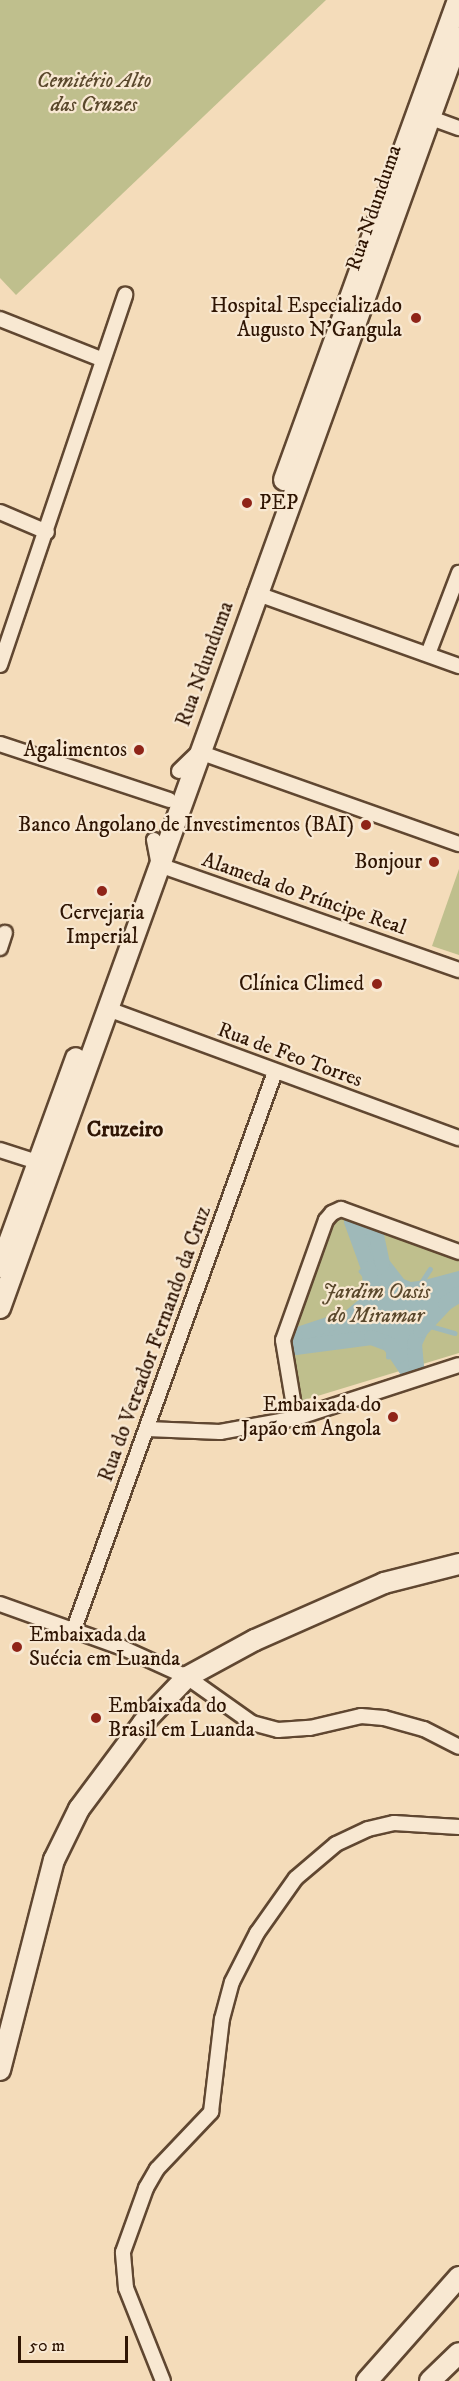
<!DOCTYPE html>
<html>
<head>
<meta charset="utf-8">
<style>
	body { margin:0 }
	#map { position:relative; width:459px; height:2381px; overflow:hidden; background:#f4dcba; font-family:"IM FELL DW Pica",serif }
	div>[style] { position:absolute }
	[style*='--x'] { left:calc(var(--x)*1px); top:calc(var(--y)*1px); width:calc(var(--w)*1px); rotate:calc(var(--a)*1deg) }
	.green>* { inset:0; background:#bfbf8d }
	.water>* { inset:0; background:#9fb9b9 }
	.stream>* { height:4.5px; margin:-2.25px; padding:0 2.25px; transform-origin:2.25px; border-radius:2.25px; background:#9fb9b9 }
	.canal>* { height:15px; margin:-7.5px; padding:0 7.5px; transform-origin:7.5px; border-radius:7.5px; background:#9fb9b9 }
	.roads { filter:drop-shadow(2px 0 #604731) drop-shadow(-2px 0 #604731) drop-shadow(0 2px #604731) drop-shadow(0 -2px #604731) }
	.street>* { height:14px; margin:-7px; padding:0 7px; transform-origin:7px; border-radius:7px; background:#f8e8d2 }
	.secondary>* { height:20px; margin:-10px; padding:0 10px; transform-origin:10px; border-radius:10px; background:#f8e8d2 }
	.dots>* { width:16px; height:16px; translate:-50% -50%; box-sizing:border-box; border:3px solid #f8e8d2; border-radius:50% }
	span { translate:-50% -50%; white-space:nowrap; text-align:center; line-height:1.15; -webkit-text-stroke:4.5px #f8e8d2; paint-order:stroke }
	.park-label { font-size:21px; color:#5a482c; font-style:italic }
	.street-label { font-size:21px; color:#2f1503 }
	.poi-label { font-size:21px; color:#2f1503 }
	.right { translate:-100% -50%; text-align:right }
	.left { translate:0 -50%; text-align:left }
	.neighbourhood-label { font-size:22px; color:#2f1503; font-weight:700 }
	.scale { position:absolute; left:18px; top:2336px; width:110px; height:27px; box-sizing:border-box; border:3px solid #2f1503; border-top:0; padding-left:8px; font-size:18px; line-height:21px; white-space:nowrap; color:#2f1503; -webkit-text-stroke:4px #f8e8d2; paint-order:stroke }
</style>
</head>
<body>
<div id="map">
	<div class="green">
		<div style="clip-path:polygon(0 0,326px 0,16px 295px,0 278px)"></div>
		<div style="clip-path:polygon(459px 869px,459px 955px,432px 946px)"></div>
		<div style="clip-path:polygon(339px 1217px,459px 1258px,459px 1353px,301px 1401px,292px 1366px,290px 1330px,331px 1223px)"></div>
	</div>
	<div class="water">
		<div style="clip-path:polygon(351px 1221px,375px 1229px,382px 1263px,399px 1285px,409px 1289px,426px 1287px,459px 1278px,459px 1294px,445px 1303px,420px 1331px,414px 1343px,416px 1366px,405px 1368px,389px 1344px,371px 1337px,295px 1347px,294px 1335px,349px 1317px,369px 1300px,371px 1289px,368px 1268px)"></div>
	</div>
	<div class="stream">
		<div style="--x:361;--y:1271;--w:21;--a:49"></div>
		<div style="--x:415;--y:1292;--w:27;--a:-57"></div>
		<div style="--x:420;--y:1323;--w:36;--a:16"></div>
		<div style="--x:338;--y:1343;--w:15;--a:-28"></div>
		<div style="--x:388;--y:1357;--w:18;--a:-87"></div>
	</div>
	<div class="canal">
		<div style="--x:459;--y:1278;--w:34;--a:165"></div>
		<div style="--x:426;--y:1287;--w:17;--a:173"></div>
		<div style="--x:409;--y:1289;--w:11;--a:-158"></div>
		<div style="--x:399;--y:1285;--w:28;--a:-128"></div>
		<div style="--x:382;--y:1263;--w:35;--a:-102"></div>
		<div style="--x:375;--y:1229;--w:25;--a:-162"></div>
		<div style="--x:351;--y:1221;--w:50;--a:70.1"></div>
		<div style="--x:368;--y:1268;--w:21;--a:82"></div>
		<div style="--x:371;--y:1289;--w:11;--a:100"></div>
		<div style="--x:369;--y:1300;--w:26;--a:140"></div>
		<div style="--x:349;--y:1317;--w:58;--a:161.9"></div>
		<div style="--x:294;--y:1335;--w:12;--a:85"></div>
		<div style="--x:295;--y:1347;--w:77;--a:-7.5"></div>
		<div style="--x:371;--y:1337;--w:19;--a:21"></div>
		<div style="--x:389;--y:1344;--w:29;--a:56"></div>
		<div style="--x:405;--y:1368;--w:11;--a:-10"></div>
		<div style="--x:416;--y:1366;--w:23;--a:-95"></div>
		<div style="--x:414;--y:1343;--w:14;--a:-65"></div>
		<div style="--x:420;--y:1330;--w:37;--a:-47"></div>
		<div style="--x:445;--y:1303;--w:17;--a:-33"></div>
	</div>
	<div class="roads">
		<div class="street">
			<div style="--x:431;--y:118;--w:30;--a:20"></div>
			<div style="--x:0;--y:319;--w:109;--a:21.6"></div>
			<div style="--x:0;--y:512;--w:51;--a:23.1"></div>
			<div style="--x:255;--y:593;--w:217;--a:19.7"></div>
			<div style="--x:428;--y:654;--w:87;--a:-69.1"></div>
			<div style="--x:0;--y:665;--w:391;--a:-71.3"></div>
			<div style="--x:0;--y:744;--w:178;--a:18.3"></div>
			<div style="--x:179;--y:771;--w:28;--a:-44"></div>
			<div style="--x:199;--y:752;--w:276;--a:19.5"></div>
			<div style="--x:154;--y:840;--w:25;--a:79"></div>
			<div style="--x:159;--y:865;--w:318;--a:19.3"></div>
			<div style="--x:0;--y:948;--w:16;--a:-72"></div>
			<div style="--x:108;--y:1009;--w:374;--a:20.2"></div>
			<div style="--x:0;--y:1150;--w:39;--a:18"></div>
			<div style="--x:296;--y:1418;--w:79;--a:-99.5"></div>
			<div style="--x:283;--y:1340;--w:127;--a:-70.3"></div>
			<div style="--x:326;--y:1220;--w:9;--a:-49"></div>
			<div style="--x:332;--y:1213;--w:10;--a:-24"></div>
			<div style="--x:341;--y:1209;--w:126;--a:20"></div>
			<div style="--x:147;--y:1429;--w:73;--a:2.4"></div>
			<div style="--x:220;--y:1432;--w:77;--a:-10.4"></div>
			<div style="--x:296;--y:1418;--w:171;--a:-18"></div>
			<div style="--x:0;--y:1604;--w:131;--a:19.7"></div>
			<div style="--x:123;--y:1648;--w:70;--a:24.4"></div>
			<div style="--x:187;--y:1677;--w:80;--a:35.3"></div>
			<div style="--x:252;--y:1723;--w:27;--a:15"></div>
			<div style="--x:278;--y:1730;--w:32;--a:-4"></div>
			<div style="--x:310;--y:1728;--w:52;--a:-13.2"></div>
			<div style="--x:361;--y:1716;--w:23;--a:5"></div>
			<div style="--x:384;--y:1718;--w:41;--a:15.4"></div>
			<div style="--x:424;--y:1729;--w:39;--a:27"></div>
			<div style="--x:74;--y:1629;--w:592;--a:-70.16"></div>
			<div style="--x:163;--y:2381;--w:100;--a:-111.7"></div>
			<div style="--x:126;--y:2288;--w:36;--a:-95"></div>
			<div style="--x:123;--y:2252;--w:68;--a:-70.2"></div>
			<div style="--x:146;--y:2188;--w:22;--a:-60"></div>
			<div style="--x:157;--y:2169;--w:79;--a:-46.5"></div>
			<div style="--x:211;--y:2112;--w:94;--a:-83.3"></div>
			<div style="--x:222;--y:2019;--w:38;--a:-75"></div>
			<div style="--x:232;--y:1982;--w:55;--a:-63"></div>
			<div style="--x:257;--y:1933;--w:67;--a:-54.7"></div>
			<div style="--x:296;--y:1878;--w:52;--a:-40.4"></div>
			<div style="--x:336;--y:1844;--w:35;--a:-25"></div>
			<div style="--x:368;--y:1829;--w:27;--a:-13"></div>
			<div style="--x:394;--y:1823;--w:65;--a:3.5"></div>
		</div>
		<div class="secondary">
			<div style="--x:284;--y:480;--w:511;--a:-70.07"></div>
			<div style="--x:0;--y:1267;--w:222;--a:-70"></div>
			<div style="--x:0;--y:1308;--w:1351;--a:-70.14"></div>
			<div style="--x:0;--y:2070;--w:217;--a:-75.6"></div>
			<div style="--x:54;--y:1860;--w:57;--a:-63.9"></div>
			<div style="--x:79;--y:1809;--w:107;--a:-53.3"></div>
			<div style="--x:143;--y:1723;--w:64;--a:-46.3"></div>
			<div style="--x:187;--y:1677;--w:77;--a:-28.6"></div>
			<div style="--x:255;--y:1640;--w:141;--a:-23.8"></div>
			<div style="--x:384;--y:1583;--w:77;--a:-14.2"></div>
			<div style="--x:367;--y:2381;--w:139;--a:-48.5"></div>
			<div style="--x:430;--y:2381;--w:40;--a:-44"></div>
		</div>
	</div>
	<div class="dots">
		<div style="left:416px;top:318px;background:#8f2418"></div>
		<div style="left:247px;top:503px;background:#8f2418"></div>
		<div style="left:139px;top:750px;background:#8f2418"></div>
		<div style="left:366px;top:825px;background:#8f2418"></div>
		<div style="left:434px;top:862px;background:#8f2418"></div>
		<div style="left:102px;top:891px;background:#8f2418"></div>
		<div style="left:377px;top:984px;background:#8f2418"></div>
		<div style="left:393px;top:1417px;background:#8f2418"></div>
		<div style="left:17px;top:1647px;background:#8f2418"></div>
		<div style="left:96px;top:1718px;background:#8f2418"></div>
	</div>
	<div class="park-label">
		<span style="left:94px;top:93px">Cemitério Alto<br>das Cruzes</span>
		<span style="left:376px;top:1304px">Jardim Oasis<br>do Miramar</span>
	</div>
	<div class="street-label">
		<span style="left:374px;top:208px;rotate:-71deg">Rua Ndunduma</span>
		<span style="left:205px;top:664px;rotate:-70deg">Rua Ndunduma</span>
		<span style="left:304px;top:894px;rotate:19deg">Alameda do Príncipe Real</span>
		<span style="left:290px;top:1055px;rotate:20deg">Rua de Feo Torres</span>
		<span style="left:155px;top:1344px;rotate:-70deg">Rua do Vereador Fernando da Cruz</span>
	</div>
	<div class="poi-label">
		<span class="right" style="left:402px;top:318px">Hospital Especializado<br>Augusto N’Gangula</span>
		<span class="left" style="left:259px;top:503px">PEP</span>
		<span class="right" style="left:127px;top:750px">Agalimentos</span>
		<span class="right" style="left:354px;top:825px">Banco Angolano de Investimentos (BAI)</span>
		<span class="right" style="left:422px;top:862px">Bonjour</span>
		<span style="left:102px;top:925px">Cervejaria<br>Imperial</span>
		<span class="right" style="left:364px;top:984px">Clínica Climed</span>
		<span class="right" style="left:381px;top:1417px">Embaixada do<br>Japão em Angola</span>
		<span class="left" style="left:29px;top:1647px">Embaixada da<br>Suécia em Luanda</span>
		<span class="left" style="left:108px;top:1718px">Embaixada do<br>Brasil em Luanda</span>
	</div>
	<div class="neighbourhood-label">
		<span style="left:125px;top:1130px">Cruzeiro</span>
	</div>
	<div class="scale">50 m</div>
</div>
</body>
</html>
